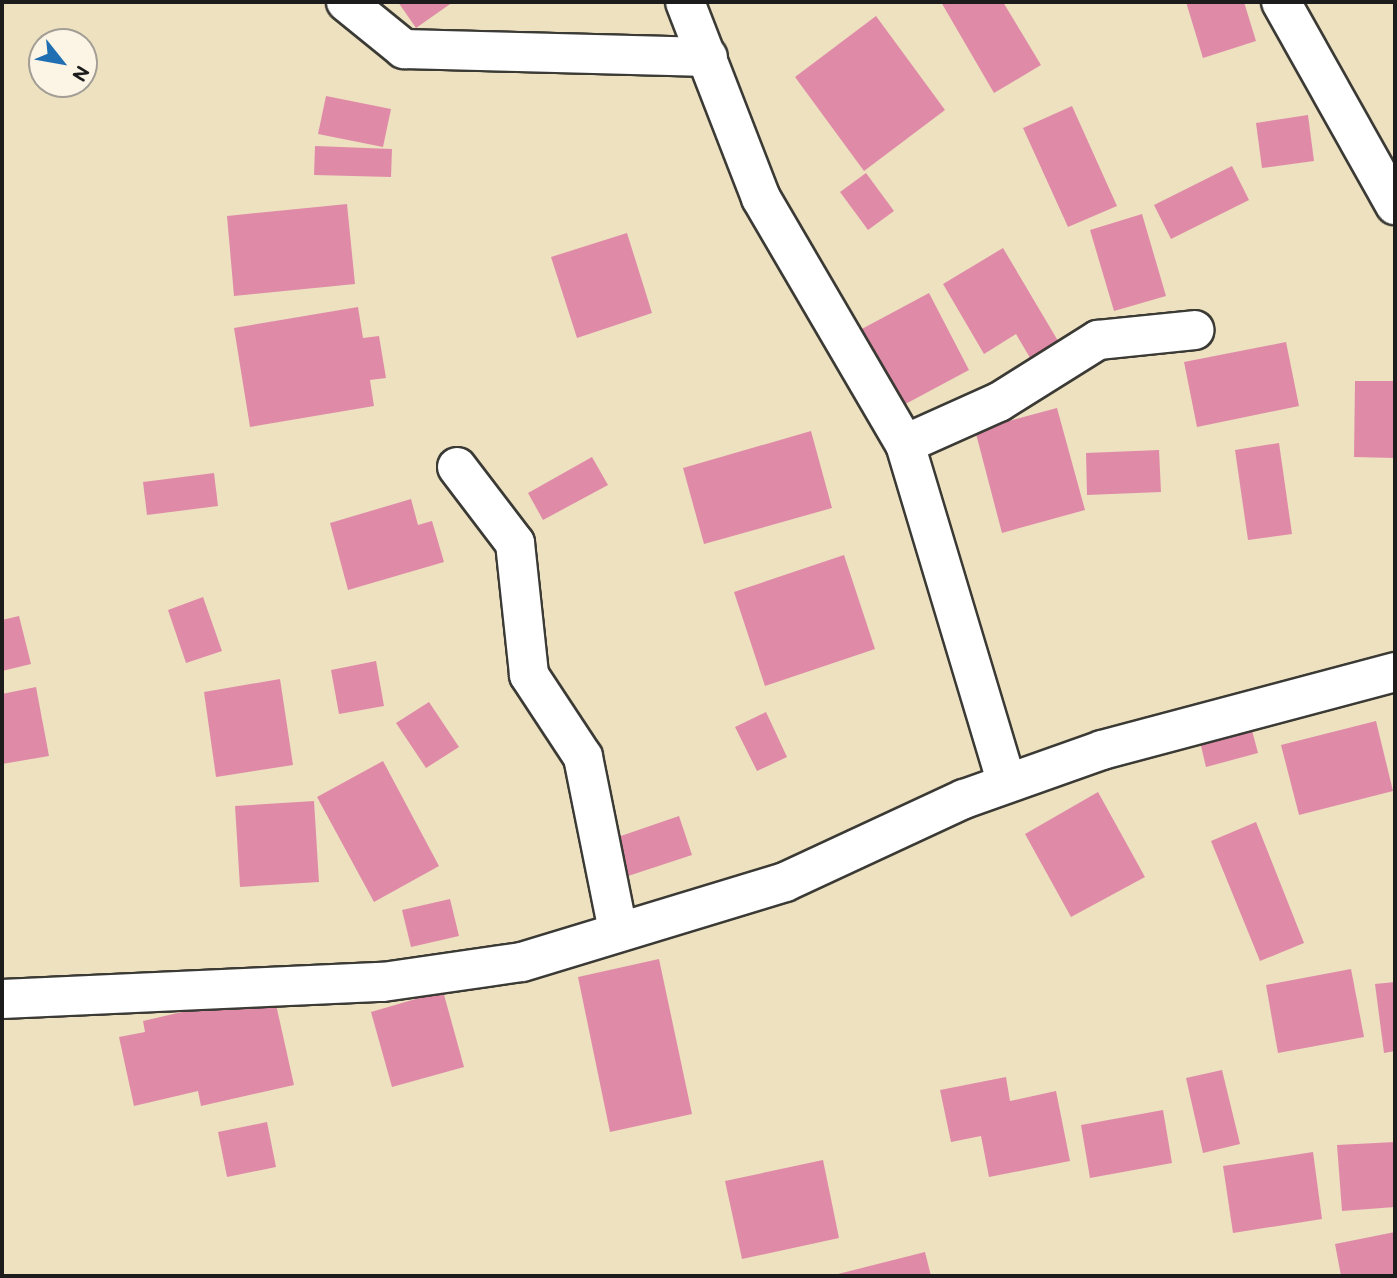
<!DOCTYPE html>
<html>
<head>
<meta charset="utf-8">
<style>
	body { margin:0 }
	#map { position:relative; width:1397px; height:1278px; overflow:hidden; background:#ede1c0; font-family:"Balsamiq Sans",sans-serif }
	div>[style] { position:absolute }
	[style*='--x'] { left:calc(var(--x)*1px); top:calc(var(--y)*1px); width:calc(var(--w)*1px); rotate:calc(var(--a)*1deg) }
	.building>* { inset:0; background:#df8ba8 }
	.roads { filter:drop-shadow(2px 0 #3b3a35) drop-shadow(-2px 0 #3b3a35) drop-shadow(0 2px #3b3a35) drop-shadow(0 -2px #3b3a35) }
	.minor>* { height:38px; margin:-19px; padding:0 19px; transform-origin:19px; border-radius:19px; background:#fff }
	span { translate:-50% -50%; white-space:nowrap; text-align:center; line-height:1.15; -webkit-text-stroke:6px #fcf5e5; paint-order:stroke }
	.frame { position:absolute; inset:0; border:4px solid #1c1c1c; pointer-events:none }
	.north { position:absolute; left:28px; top:28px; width:70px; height:70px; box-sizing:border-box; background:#fcf5e5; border:2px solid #a29e95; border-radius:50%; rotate:121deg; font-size:19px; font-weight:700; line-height:28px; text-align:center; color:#1c1c1c }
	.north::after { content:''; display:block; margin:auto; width:24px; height:32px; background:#1f6fb2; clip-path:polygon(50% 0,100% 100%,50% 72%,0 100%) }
</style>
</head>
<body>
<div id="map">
	<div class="building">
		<div style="clip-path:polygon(398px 2px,453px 2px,416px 28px)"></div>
		<div style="clip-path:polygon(941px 2px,1003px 2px,1041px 65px,994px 93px)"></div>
		<div style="clip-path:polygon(1186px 2px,1244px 2px,1256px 41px,1203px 58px)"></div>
		<div style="clip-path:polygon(876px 16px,945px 110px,864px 171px,795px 77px)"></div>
		<div style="clip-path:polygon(326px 96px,391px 109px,383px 147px,318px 134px)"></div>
		<div style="clip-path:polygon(1072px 106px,1117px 206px,1068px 227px,1023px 128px)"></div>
		<div style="clip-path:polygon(1308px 115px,1314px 161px,1262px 168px,1256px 123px)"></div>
		<div style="clip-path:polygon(315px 146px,392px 149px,391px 177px,314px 175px)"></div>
		<div style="clip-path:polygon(1232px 166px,1249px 200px,1171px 239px,1154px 205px)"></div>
		<div style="clip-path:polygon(866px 173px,894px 211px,868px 230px,840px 192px)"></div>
		<div style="clip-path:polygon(347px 204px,355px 284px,234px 296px,227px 216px)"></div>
		<div style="clip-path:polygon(1142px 214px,1166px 296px,1114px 311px,1090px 230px)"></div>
		<div style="clip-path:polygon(627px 233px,652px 313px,577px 338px,551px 257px)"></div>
		<div style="clip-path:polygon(1003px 248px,1064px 351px,1036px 368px,1016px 334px,984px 354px,943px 284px)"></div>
		<div style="clip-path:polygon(929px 293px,969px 370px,898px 408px,858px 331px)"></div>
		<div style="clip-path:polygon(358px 307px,363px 338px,379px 336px,386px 378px,370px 380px,374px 406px,250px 427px,234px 328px)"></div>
		<div style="clip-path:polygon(1286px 342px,1299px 406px,1197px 427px,1184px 362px)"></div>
		<div style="clip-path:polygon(1355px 381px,1395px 381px,1395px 458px,1354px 457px)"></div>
		<div style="clip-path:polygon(1057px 408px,1085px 510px,1002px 533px,975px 430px)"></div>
		<div style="clip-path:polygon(811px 431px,832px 508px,704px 544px,683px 468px)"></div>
		<div style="clip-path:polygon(1279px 443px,1292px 534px,1248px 540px,1235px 450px)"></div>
		<div style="clip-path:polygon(1159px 450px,1161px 492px,1087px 495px,1086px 453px)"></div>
		<div style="clip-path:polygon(592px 457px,608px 485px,543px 520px,528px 493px)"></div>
		<div style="clip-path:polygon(214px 473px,218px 506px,147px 515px,143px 482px)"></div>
		<div style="clip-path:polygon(411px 499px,418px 525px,432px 521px,444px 562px,348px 590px,330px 523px)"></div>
		<div style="clip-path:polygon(844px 555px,875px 649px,765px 686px,734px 592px)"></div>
		<div style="clip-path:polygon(203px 597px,222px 651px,186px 663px,168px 610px)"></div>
		<div style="clip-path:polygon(19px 616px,31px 664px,2px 671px,2px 620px)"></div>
		<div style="clip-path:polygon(376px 661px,384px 706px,339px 714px,331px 670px)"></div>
		<div style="clip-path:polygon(280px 679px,293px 765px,216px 777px,204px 692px)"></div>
		<div style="clip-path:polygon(36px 687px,49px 756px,2px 764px,2px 694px)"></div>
		<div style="clip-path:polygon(429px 702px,459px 747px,426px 768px,396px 723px)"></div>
		<div style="clip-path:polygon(766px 712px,787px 757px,757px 771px,735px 727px)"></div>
		<div style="clip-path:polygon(1249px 719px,1258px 753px,1206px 767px,1198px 733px)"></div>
		<div style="clip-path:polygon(1376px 721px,1393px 791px,1299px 815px,1281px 745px)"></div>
		<div style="clip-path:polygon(383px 761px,439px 866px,374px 902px,317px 797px)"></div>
		<div style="clip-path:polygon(1098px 792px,1145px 877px,1071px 917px,1025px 834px)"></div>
		<div style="clip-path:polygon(314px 801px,319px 882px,240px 887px,235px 806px)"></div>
		<div style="clip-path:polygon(679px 816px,692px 855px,625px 877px,612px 839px)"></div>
		<div style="clip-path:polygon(1256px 822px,1304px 943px,1260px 961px,1211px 841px)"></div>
		<div style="clip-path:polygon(450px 899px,459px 936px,411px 947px,402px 910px)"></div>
		<div style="clip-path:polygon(659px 959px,692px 1114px,610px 1132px,578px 977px)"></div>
		<div style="clip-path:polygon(1351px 969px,1364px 1037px,1278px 1053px,1266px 985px)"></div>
		<div style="clip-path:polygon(1395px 982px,1395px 1051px,1384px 1053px,1375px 984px)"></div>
		<div style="clip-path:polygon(273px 991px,294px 1085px,201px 1106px,198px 1091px,134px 1106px,119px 1037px,145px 1032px,143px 1021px)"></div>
		<div style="clip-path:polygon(443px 991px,464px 1067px,392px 1087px,371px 1012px)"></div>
		<div style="clip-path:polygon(1222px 1070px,1240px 1144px,1203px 1153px,1186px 1078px)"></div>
		<div style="clip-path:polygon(1006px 1077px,1010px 1101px,1056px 1091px,1070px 1161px,989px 1177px,981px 1136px,951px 1142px,940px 1090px)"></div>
		<div style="clip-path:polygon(1163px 1110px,1172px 1163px,1090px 1178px,1081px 1125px)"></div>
		<div style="clip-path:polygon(267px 1122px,276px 1167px,227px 1177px,218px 1132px)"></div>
		<div style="clip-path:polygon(1395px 1142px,1395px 1207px,1342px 1211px,1337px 1145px)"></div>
		<div style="clip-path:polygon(1313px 1152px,1322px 1219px,1233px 1233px,1223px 1166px)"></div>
		<div style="clip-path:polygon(823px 1160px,839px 1238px,742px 1259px,725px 1181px)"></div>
		<div style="clip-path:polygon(1395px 1232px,1395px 1276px,1341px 1276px,1335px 1244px)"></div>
		<div style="clip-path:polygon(925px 1252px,931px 1276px,838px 1276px,838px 1274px)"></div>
	</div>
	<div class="roads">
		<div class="minor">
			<div style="--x:346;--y:2;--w:75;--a:39"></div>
			<div style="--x:404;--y:49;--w:304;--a:1.5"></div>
			<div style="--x:685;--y:2;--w:210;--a:68.8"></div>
			<div style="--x:761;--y:198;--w:285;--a:59.7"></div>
			<div style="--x:905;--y:444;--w:354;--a:73.3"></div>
			<div style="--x:1281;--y:2;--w:233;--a:60.7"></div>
			<div style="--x:905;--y:444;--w:103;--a:-24.1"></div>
			<div style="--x:999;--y:402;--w:117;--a:-32.1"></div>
			<div style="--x:1098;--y:340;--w:97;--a:-5.9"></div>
			<div style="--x:457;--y:467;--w:96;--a:52.7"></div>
			<div style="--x:515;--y:543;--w:133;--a:83.9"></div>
			<div style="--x:529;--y:675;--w:98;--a:56.6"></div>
			<div style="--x:583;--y:757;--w:177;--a:78.6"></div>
			<div style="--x:2;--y:999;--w:381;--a:-2.6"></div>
			<div style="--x:383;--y:982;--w:140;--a:-8.2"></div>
			<div style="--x:522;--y:962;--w:275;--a:-16.9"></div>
			<div style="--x:785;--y:882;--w:197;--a:-24.9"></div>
			<div style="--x:964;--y:799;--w:146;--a:-19.5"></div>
			<div style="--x:1102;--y:750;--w:303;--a:-14.9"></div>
		</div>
	</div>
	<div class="frame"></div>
	<div class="north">N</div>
</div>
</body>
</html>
